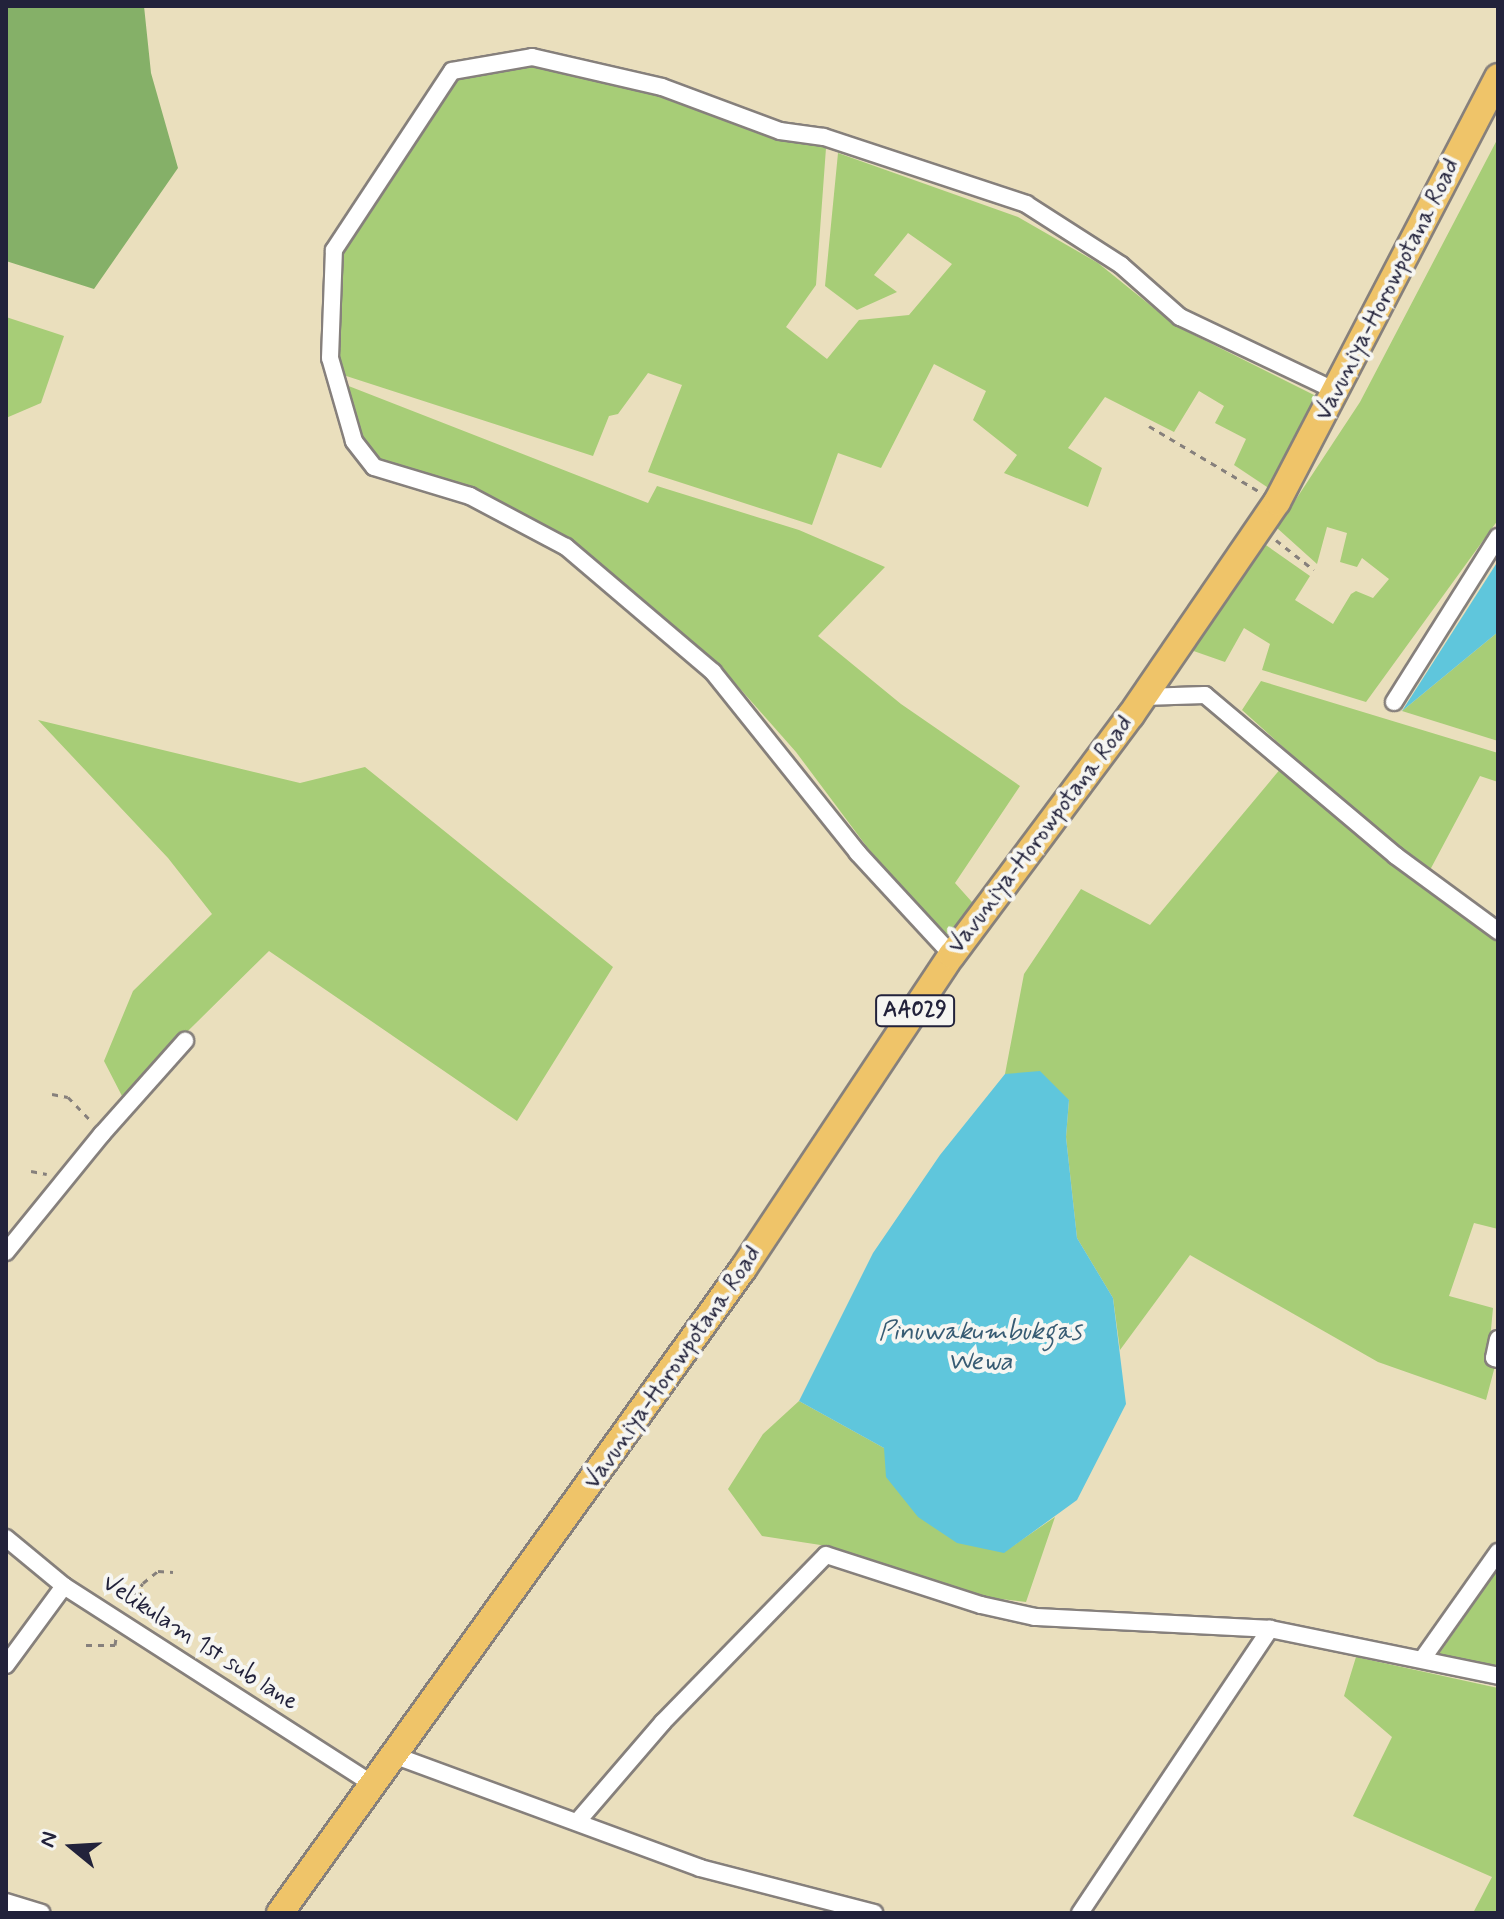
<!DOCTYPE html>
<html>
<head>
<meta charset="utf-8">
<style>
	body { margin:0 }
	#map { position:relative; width:1504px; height:1919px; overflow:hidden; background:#eadfbd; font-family:Mynerve,sans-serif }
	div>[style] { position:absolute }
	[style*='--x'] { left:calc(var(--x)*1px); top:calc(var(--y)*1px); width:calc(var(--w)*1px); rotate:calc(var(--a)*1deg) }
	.green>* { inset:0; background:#a7cd77 }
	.forest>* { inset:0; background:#85b068 }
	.water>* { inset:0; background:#5fc6dc }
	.path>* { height:3px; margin-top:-1.5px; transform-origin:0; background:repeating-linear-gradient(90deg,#86807c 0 6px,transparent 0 12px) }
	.roads { filter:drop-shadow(2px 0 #86807c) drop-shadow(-2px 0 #86807c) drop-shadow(0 2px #86807c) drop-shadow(0 -2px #86807c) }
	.minor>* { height:16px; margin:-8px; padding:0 8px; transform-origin:8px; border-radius:8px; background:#fff }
	.trunk>* { height:26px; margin:-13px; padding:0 13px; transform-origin:13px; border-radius:13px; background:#efc469 }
	span { translate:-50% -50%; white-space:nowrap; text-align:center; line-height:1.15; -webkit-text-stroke:8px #f6f6f2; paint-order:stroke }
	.shield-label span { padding:2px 6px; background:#f6f6f2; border:2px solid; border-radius:6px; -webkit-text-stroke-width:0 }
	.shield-label { font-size:22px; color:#22223b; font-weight:700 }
	.street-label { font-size:24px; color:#22223b }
	.water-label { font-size:26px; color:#375b73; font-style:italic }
	.frame { position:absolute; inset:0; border:8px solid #22223b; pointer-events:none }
	.north { position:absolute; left:32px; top:1807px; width:80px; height:80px; -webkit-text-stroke:6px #f6f6f2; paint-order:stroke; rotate:288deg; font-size:22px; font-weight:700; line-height:32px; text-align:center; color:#22223b }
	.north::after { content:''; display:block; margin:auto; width:28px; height:36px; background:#22223b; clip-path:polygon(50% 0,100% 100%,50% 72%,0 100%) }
</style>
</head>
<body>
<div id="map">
	<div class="green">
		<div style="clip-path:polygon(532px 63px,663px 96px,776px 136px,826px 148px,816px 285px,786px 327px,827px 359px,859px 320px,909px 315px,952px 264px,908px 233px,874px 275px,897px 292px,857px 310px,825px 286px,838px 153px,1018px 217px,1098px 263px,1176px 326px,1322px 399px,1270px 489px,1234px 465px,1246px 439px,1215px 423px,1224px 406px,1199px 391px,1174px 432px,1105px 397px,1068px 448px,1102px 468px,1088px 507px,1004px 473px,1017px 455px,973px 420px,986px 391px,934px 364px,881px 468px,838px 453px,812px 525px,648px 472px,682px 385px,648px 373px,618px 414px,609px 416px,593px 456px,337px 373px,338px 251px,410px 139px,457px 79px)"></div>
		<div style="clip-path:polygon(1498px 138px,1498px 520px,1366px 702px,1262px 670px,1270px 644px,1244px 628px,1225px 662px,1185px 648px,1263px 543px,1310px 576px,1295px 600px,1333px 624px,1351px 594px,1356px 591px,1373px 598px,1389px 579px,1362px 558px,1357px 567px,1340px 562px,1347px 533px,1327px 527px,1317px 564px,1277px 528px,1360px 402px)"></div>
		<div style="clip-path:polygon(6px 317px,64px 336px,41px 403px,6px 418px)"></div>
		<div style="clip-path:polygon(346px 385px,648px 503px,657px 486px,799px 530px,885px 567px,818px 636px,901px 704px,1020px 786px,955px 883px,980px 911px,951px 946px,867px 847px,796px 752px,719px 665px,570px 541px,474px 488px,375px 459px,358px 429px)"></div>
		<div style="clip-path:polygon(1498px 632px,1498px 741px,1402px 711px)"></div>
		<div style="clip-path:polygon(1261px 681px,1498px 753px,1498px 782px,1480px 776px,1430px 870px,1498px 920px,1498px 1229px,1474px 1223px,1449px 1296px,1493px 1308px,1488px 1362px,1495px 1366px,1486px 1400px,1378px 1362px,1190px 1255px,1120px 1350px,1113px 1298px,1077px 1238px,1066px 1137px,1069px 1100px,1005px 1074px,1024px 974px,1081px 889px,1150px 925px,1292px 755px,1242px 710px)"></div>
		<div style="clip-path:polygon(38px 720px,300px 783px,365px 767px,613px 967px,517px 1121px,269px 951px,122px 1096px,104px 1061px,133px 991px,212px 914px,168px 858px)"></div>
		<div style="clip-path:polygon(799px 1401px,884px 1448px,1004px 1552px,1055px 1517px,1026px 1602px,984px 1597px,827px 1546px,762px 1536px,728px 1489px,763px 1434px)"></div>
		<div style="clip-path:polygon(1498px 1569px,1498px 1667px,1439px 1654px)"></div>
		<div style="clip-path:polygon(1356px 1657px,1498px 1688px,1498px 1913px,1473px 1913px,1492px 1877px,1353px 1816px,1392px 1737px,1344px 1696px)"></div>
	</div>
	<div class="forest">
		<div style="clip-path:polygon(6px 6px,144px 6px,151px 73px,178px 168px,94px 289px,6px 261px)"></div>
	</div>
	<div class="water">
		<div style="clip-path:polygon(1498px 561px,1498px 632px,1402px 711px)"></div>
		<div style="clip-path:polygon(1040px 1071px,1069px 1100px,1066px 1137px,1077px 1238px,1113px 1298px,1126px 1404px,1077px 1500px,1004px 1553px,957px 1543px,918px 1517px,886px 1477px,884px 1448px,799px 1401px,873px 1253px,940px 1155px,1005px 1074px)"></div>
	</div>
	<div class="path">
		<div style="--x:1149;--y:426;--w:129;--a:30.7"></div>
		<div style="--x:1276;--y:540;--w:48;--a:38.3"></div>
		<div style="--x:52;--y:1094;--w:16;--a:11"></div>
		<div style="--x:68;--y:1097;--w:35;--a:46"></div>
		<div style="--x:31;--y:1171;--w:16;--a:11"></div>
		<div style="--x:128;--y:1606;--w:27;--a:-57"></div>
		<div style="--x:143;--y:1583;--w:19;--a:-39"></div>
		<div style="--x:158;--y:1571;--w:15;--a:4"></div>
		<div style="--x:86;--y:1645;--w:29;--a:0"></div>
		<div style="--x:115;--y:1645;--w:7;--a:-82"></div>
	</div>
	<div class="roads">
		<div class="minor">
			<div style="--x:1143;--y:697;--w:62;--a:-1.8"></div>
			<div style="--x:1205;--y:695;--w:250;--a:40.1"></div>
			<div style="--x:1396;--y:856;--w:127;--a:36.3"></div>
			<div style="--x:1394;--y:702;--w:195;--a:-57.8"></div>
			<div style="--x:952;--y:955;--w:139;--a:-132.7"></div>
			<div style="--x:858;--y:853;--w:232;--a:-128.7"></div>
			<div style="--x:713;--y:672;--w:193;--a:-139.6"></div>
			<div style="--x:566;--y:547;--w:109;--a:-152"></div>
			<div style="--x:470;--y:496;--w:100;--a:-163.2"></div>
			<div style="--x:374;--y:467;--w:33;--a:-128"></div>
			<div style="--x:354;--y:441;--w:86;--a:-106.1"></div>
			<div style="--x:330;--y:358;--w:108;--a:-87.9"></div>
			<div style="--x:334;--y:250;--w:214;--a:-56.6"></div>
			<div style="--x:452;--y:71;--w:81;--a:-9.9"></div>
			<div style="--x:532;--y:57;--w:133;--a:13"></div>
			<div style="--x:662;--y:87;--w:126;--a:20.4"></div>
			<div style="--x:780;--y:131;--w:44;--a:7.8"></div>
			<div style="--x:824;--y:137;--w:213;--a:18.3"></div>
			<div style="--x:1026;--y:204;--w:113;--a:32.7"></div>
			<div style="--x:1121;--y:265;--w:79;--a:41.4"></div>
			<div style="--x:1180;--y:317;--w:173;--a:25.4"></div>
			<div style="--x:6;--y:1252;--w:152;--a:-50.9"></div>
			<div style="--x:102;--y:1134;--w:125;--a:-48.3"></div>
			<div style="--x:1498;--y:1339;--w:19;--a:102"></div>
			<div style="--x:1494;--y:1358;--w:4;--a:14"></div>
			<div style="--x:6;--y:1538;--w:75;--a:39.6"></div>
			<div style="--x:64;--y:1586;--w:366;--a:32.7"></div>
			<div style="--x:1423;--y:1658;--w:130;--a:-54.7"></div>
			<div style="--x:6;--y:1665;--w:98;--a:-53.7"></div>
			<div style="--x:396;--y:1756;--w:324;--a:20.2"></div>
			<div style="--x:700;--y:1868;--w:180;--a:14.5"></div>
			<div style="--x:577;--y:1822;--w:132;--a:-49.3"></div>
			<div style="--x:663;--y:1722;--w:233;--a:-45.7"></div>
			<div style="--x:826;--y:1555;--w:163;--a:17.9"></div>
			<div style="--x:981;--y:1605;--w:55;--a:12.5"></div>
			<div style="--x:1035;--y:1617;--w:235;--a:2.9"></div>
			<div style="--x:1270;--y:1629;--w:233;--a:11.6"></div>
			<div style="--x:6;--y:1902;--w:37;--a:17"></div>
			<div style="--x:1080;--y:1913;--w:342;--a:-56.2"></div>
		</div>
		<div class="trunk">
			<div style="--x:280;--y:1913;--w:793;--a:-54.29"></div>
			<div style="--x:743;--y:1269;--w:377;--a:-56.4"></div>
			<div style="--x:952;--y:955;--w:299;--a:-53.3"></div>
			<div style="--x:1131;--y:715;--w:258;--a:-55.6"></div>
			<div style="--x:1277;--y:502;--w:479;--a:-62.5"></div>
		</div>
	</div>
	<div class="shield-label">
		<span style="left:915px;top:1011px">AA029</span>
	</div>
	<div class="street-label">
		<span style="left:1388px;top:290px;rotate:-63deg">Vavuniya-Horowpotana Road</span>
		<span style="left:1041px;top:835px;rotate:-53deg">Vavuniya-Horowpotana Road</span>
		<span style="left:673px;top:1368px;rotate:-55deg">Vavuniya-Horowpotana Road</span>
		<span style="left:200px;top:1643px;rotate:33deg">Velikulam 1st sub lane</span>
	</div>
	<div class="water-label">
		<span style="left:980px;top:1348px">Pinuwakumbukgas<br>Wewa</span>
	</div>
	<div class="frame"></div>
	<div class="north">N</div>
</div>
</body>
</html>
